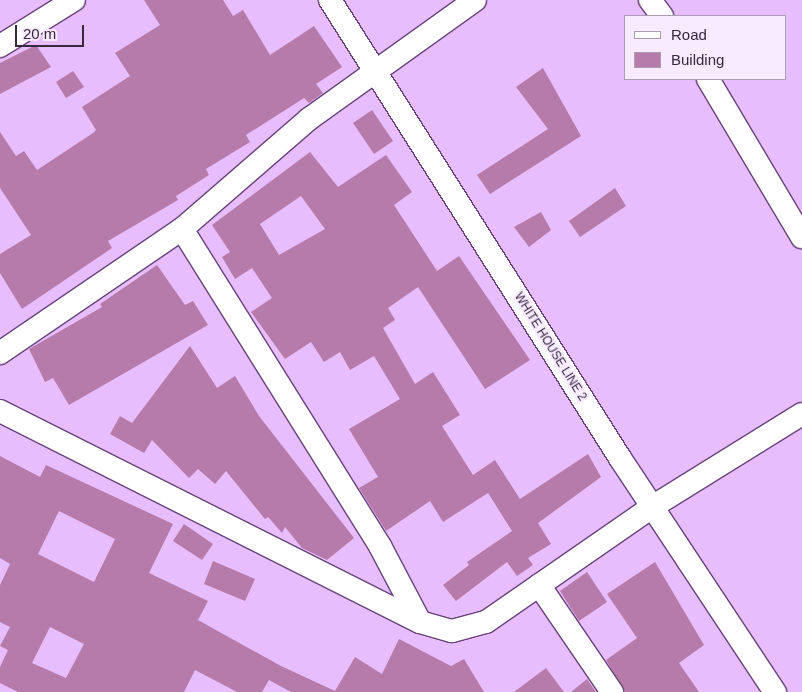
<!DOCTYPE html>
<html>
<head>
<meta charset="utf-8">
<style>
	body { margin:0 }
	#map { position:relative; width:802px; height:692px; overflow:hidden; background:#e7bdfd; font-family:Arial,sans-serif }
	div>[style] { position:absolute }
	[style*='--x'] { left:calc(var(--x)*1px); top:calc(var(--y)*1px); width:calc(var(--w)*1px); rotate:calc(var(--a)*1deg) }
	.building>* { inset:0; background:#b77bab }
	.roads { filter:drop-shadow(1px 0 #68437b) drop-shadow(-1px 0 #68437b) drop-shadow(0 1px #68437b) drop-shadow(0 -1px #68437b) }
	.street>* { height:22px; margin:-11px; padding:0 11px; transform-origin:11px; border-radius:11px; background:#fff }
	span { translate:-50% -50%; white-space:nowrap; text-align:center; line-height:1.15; -webkit-text-stroke:4.5px #f8ebff; paint-order:stroke }
	.street-label { font-size:12px; color:#37273f }
	.legend { position:absolute; left:624px; top:15px; width:162px; height:65px; box-sizing:border-box; background:#f8ebff; border:1px solid #ab9db2; margin:0; padding:6px 9px; list-style:none; font-size:15px; color:#37273f }
	.legend li { display:flex; align-items:center; gap:10px; height:25px }
	.legend b { width:25px; border:1px solid #ab9db2 }
	.scale { position:absolute; left:15px; top:25px; width:69px; height:22px; box-sizing:border-box; border:2px solid #37273f; border-top:0; padding-left:6px; font-size:15px; line-height:18px; white-space:nowrap; color:#37273f; -webkit-text-stroke:4px #f8ebff; paint-order:stroke }
</style>
</head>
<body>
<div id="map">
	<div class="building">
		<div style="clip-path:polygon(144px 0,223px 0,233px 16px,243px 10px,270px 55px,314px 26px,342px 67px,316px 84px,323px 93px,309px 103px,304px 98px,246px 135px,250px 142px,206px 169px,209px 175px,176px 196px,178px 200px,108px 241px,112px 248px,22px 309px,0 273px,0 254px,31px 235px,0 188px,0 132px,16px 156px,24px 151px,37px 170px,93px 133px,96px 130px,82px 107px,130px 76px,115px 53px,160px 25px)"></div>
		<div style="clip-path:polygon(36px 45px,51px 67px,0 94px,0 63px)"></div>
		<div style="clip-path:polygon(543px 68px,581px 136px,490px 194px,477px 175px,548px 129px,516px 87px)"></div>
		<div style="clip-path:polygon(73px 71px,84px 87px,66px 98px,56px 82px)"></div>
		<div style="clip-path:polygon(372px 110px,393px 141px,374px 154px,353px 123px)"></div>
		<div style="clip-path:polygon(evenodd,310px 152px,338px 187px,386px 155px,412px 192px,394px 205px,437px 271px,459px 256px,530px 360px,485px 389px,418px 287px,388px 308px,395px 320px,383px 328px,415px 384px,433px 372px,460px 415px,442px 426px,473px 475px,495px 460px,520px 499px,588px 454px,601px 477px,538px 523px,551px 544px,528px 558px,533px 565px,517px 576px,507px 562px,456px 601px,443px 585px,469px 565px,467px 562px,512px 531px,488px 493px,443px 522px,430px 501px,386px 531px,359px 488px,378px 477px,349px 429px,400px 399px,374px 356px,350px 370px,340px 352px,324px 362px,311px 342px,285px 359px,251px 312px,272px 298px,252px 268px,235px 279px,222px 257px,230px 252px,212px 225px,310px 152px,301px 196px,325px 229px,279px 255px,260px 224px,301px 196px)"></div>
		<div style="clip-path:polygon(615px 188px,626px 206px,580px 237px,569px 221px)"></div>
		<div style="clip-path:polygon(541px 212px,551px 230px,529px 247px,514px 227px)"></div>
		<div style="clip-path:polygon(157px 265px,185px 305px,193px 301px,208px 325px,69px 405px,53px 378px,45px 382px,29px 349px,102px 307px,100px 304px)"></div>
		<div style="clip-path:polygon(190px 346px,217px 388px,235px 376px,259px 416px,354px 538px,327px 560px,302px 548px,285px 527px,282px 533px,268px 517px,265px 519px,226px 471px,215px 484px,198px 469px,189px 478px,152px 440px,144px 453px,110px 434px,120px 416px,132px 423px)"></div>
		<div style="clip-path:polygon(evenodd,0 456px,40px 477px,46px 465px,173px 524px,149px 573px,208px 601px,198px 620px,281px 666px,335px 691px,355px 657px,382px 674px,399px 639px,451px 666px,464px 659px,484px 692px,291px 692px,269px 680px,262px 692px,237px 692px,195px 670px,184px 692px,18px 692px,0 683px,0 667px,8px 650px,0 646px,10px 627px,0 622px,0 585px,10px 564px,0 558px,0 456px,59px 511px,115px 539px,94px 582px,38px 554px,59px 511px,0 456px,50px 627px,84px 644px,66px 678px,32px 663px,50px 627px)"></div>
		<div style="clip-path:polygon(184px 524px,213px 544px,202px 560px,173px 541px)"></div>
		<div style="clip-path:polygon(213px 561px,255px 579px,245px 601px,204px 584px)"></div>
		<div style="clip-path:polygon(655px 562px,704px 645px,679px 663px,699px 692px,625px 692px,606px 660px,637px 638px,607px 594px)"></div>
		<div style="clip-path:polygon(587px 572px,607px 602px,579px 621px,560px 591px)"></div>
		<div style="clip-path:polygon(546px 668px,564px 692px,514px 692px)"></div>
		<div style="clip-path:polygon(587px 679px,596px 692px,571px 692px)"></div>
	</div>
	<div class="roads">
		<div class="street">
			<div style="--x:330;--y:0;--w:542;--a:57.66"></div>
			<div style="--x:620;--y:458;--w:281;--a:56.5"></div>
			<div style="--x:650;--y:0;--w:20;--a:53"></div>
			<div style="--x:0;--y:46;--w:87;--a:-31.9"></div>
			<div style="--x:708;--y:79;--w:184;--a:59.3"></div>
			<div style="--x:182;--y:229;--w:374;--a:58"></div>
			<div style="--x:380;--y:546;--w:86;--a:62.2"></div>
			<div style="--x:0;--y:353;--w:220;--a:-34.3"></div>
			<div style="--x:182;--y:229;--w:168;--a:-40.9"></div>
			<div style="--x:309;--y:119;--w:204;--a:-35.6"></div>
			<div style="--x:0;--y:411;--w:470;--a:26.7"></div>
			<div style="--x:420;--y:622;--w:33;--a:16"></div>
			<div style="--x:452;--y:631;--w:35;--a:-15"></div>
			<div style="--x:486;--y:622;--w:202;--a:-34.7"></div>
			<div style="--x:652;--y:507;--w:176;--a:-31.8"></div>
			<div style="--x:539;--y:585;--w:130;--a:55.7"></div>
		</div>
	</div>
	<div class="street-label">
		<span style="left:550px;top:347px;rotate:58deg">WHITE HOUSE LINE 2</span>
	</div>
	<ul class="legend">
	<li><b style="height:6px;background:#fff"></b>Road</li>
	<li><b style="height:14px;background:#b77bab"></b>Building</li>
	</ul>
	<div class="scale">20 m</div>
</div>
</body>
</html>
